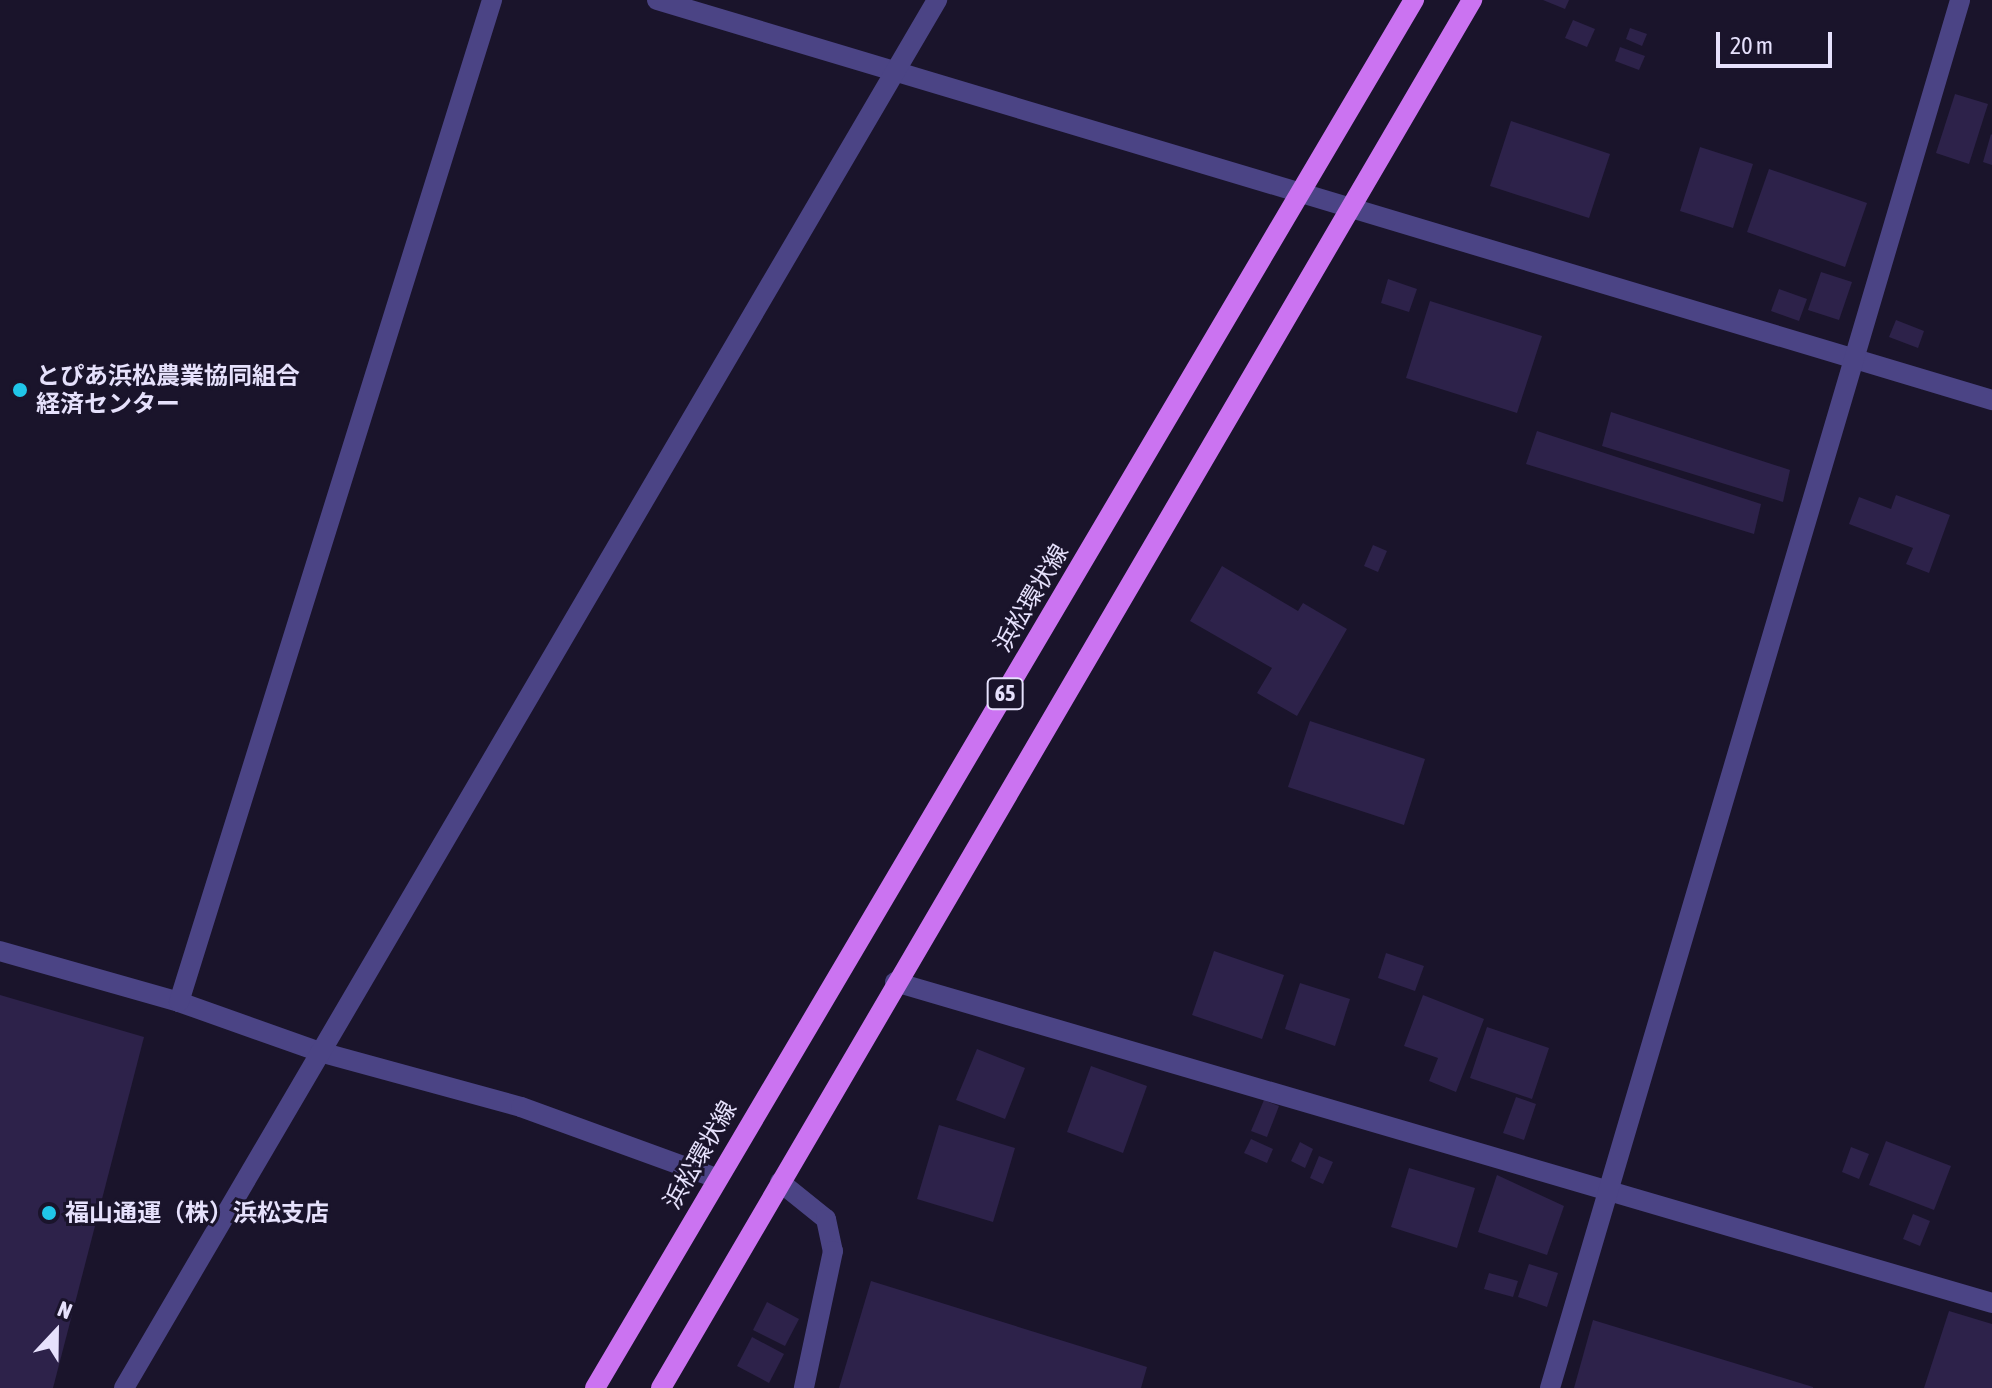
<!DOCTYPE html>
<html>
<head>
<meta charset="utf-8">
<style>
	body { margin:0 }
	#map { position:relative; width:1992px; height:1388px; overflow:hidden; background:#1a142b; font-family:"Asap Condensed","Noto Sans JP",sans-serif }
	div>[style] { position:absolute }
	[style*='--x'] { left:calc(var(--x)*1px); top:calc(var(--y)*1px); width:calc(var(--w)*1px); rotate:calc(var(--a)*1deg) }
	.building>* { inset:0; background:#2d224a }
	.minor>* { height:20px; margin:-10px; padding:0 10px; transform-origin:10px; border-radius:10px; background:#4b4485 }
	.major>* { height:20px; margin:-10px; padding:0 10px; transform-origin:10px; border-radius:10px; background:#cb73f1 }
	.dots>* { width:22px; height:22px; translate:-50% -50%; box-sizing:border-box; border:4px solid #1a142b; border-radius:50% }
	span { translate:-50% -50%; white-space:nowrap; text-align:center; line-height:1.15; -webkit-text-stroke:6px #1a142b; paint-order:stroke }
	.shield-label span { padding:2px 6px; background:#1a142b; border:2px solid; border-radius:6px; -webkit-text-stroke-width:0 }
	.shield-label { font-size:22px; color:#e6e1fc; font-weight:700 }
	.poi-label { font-size:24px; color:#e6e1fc; font-weight:700 }
	.left { translate:0 -50%; text-align:left }
	.street-label { font-size:24px; color:#e6e1fc }
	.north { position:absolute; left:16px; top:1292px; width:80px; height:80px; -webkit-text-stroke:6px #1a142b; paint-order:stroke; rotate:22deg; font-size:22px; font-weight:700; line-height:32px; text-align:center; color:#e6e1fc }
	.north::after { content:''; display:block; margin:auto; width:28px; height:36px; background:#e6e1fc; clip-path:polygon(50% 0,100% 100%,50% 72%,0 100%) }
	.scale { position:absolute; left:1716px; top:32px; width:116px; height:36px; box-sizing:border-box; border:4px solid #e6e1fc; border-top:0; padding-left:10px; font-size:24px; line-height:28px; white-space:nowrap; color:#e6e1fc; -webkit-text-stroke:6px #1a142b; paint-order:stroke }
</style>
</head>
<body>
<div id="map">
	<div class="building">
		<div style="clip-path:polygon(1543px 0,1569px 0,1565px 9px)"></div>
		<div style="clip-path:polygon(1573px 20px,1595px 29px,1587px 47px,1565px 38px)"></div>
		<div style="clip-path:polygon(1630px 28px,1647px 34px,1642px 46px,1626px 39px)"></div>
		<div style="clip-path:polygon(1620px 47px,1645px 56px,1639px 70px,1615px 61px)"></div>
		<div style="clip-path:polygon(1955px 94px,1988px 104px,1969px 164px,1936px 153px)"></div>
		<div style="clip-path:polygon(1511px 121px,1610px 154px,1589px 218px,1490px 186px)"></div>
		<div style="clip-path:polygon(1991px 134px,1992px 135px,1992px 165px,1983px 162px)"></div>
		<div style="clip-path:polygon(1700px 147px,1753px 164px,1733px 228px,1680px 211px)"></div>
		<div style="clip-path:polygon(1769px 169px,1867px 203px,1845px 267px,1747px 232px)"></div>
		<div style="clip-path:polygon(1821px 272px,1852px 282px,1839px 320px,1808px 310px)"></div>
		<div style="clip-path:polygon(1388px 279px,1417px 289px,1409px 312px,1381px 303px)"></div>
		<div style="clip-path:polygon(1779px 289px,1807px 299px,1799px 321px,1771px 311px)"></div>
		<div style="clip-path:polygon(1430px 301px,1542px 336px,1517px 413px,1406px 378px)"></div>
		<div style="clip-path:polygon(1896px 320px,1924px 331px,1918px 348px,1889px 337px)"></div>
		<div style="clip-path:polygon(1611px 412px,1790px 470px,1783px 502px,1602px 446px)"></div>
		<div style="clip-path:polygon(1537px 431px,1761px 504px,1754px 534px,1526px 464px)"></div>
		<div style="clip-path:polygon(1896px 495px,1950px 515px,1929px 573px,1906px 564px,1913px 548px,1849px 524px,1859px 497px,1891px 509px)"></div>
		<div style="clip-path:polygon(1373px 545px,1387px 551px,1378px 572px,1364px 566px)"></div>
		<div style="clip-path:polygon(1222px 566px,1298px 611px,1303px 603px,1347px 629px,1297px 716px,1257px 693px,1272px 668px,1190px 621px)"></div>
		<div style="clip-path:polygon(1310px 721px,1425px 759px,1404px 825px,1288px 787px)"></div>
		<div style="clip-path:polygon(1214px 951px,1284px 975px,1262px 1039px,1192px 1015px)"></div>
		<div style="clip-path:polygon(1386px 953px,1424px 966px,1415px 991px,1378px 978px)"></div>
		<div style="clip-path:polygon(1300px 983px,1350px 999px,1335px 1046px,1285px 1029px)"></div>
		<div style="clip-path:polygon(0 995px,144px 1037px,53px 1388px,0 1388px)"></div>
		<div style="clip-path:polygon(1423px 995px,1484px 1019px,1456px 1092px,1429px 1081px,1438px 1058px,1404px 1046px)"></div>
		<div style="clip-path:polygon(1487px 1027px,1549px 1048px,1532px 1099px,1470px 1078px)"></div>
		<div style="clip-path:polygon(977px 1049px,1025px 1068px,1005px 1119px,956px 1100px)"></div>
		<div style="clip-path:polygon(1091px 1066px,1147px 1086px,1123px 1153px,1067px 1132px)"></div>
		<div style="clip-path:polygon(1516px 1097px,1536px 1104px,1524px 1140px,1503px 1133px)"></div>
		<div style="clip-path:polygon(1264px 1100px,1279px 1106px,1267px 1137px,1251px 1131px)"></div>
		<div style="clip-path:polygon(939px 1125px,1015px 1148px,993px 1222px,917px 1199px)"></div>
		<div style="clip-path:polygon(1251px 1139px,1273px 1149px,1267px 1163px,1244px 1153px)"></div>
		<div style="clip-path:polygon(1886px 1141px,1951px 1166px,1934px 1210px,1869px 1185px)"></div>
		<div style="clip-path:polygon(1300px 1142px,1313px 1149px,1305px 1168px,1291px 1161px)"></div>
		<div style="clip-path:polygon(1851px 1147px,1869px 1154px,1859px 1179px,1842px 1172px)"></div>
		<div style="clip-path:polygon(1319px 1156px,1333px 1162px,1323px 1184px,1310px 1178px)"></div>
		<div style="clip-path:polygon(1409px 1168px,1475px 1188px,1457px 1248px,1391px 1227px)"></div>
		<div style="clip-path:polygon(1497px 1175px,1564px 1206px,1547px 1255px,1478px 1232px)"></div>
		<div style="clip-path:polygon(1913px 1214px,1930px 1221px,1920px 1246px,1903px 1239px)"></div>
		<div style="clip-path:polygon(1529px 1264px,1558px 1273px,1547px 1307px,1518px 1297px)"></div>
		<div style="clip-path:polygon(1489px 1273px,1518px 1281px,1513px 1297px,1484px 1289px)"></div>
		<div style="clip-path:polygon(871px 1281px,1147px 1367px,1141px 1388px,839px 1388px)"></div>
		<div style="clip-path:polygon(767px 1302px,799px 1319px,785px 1346px,753px 1330px)"></div>
		<div style="clip-path:polygon(1949px 1311px,1992px 1324px,1992px 1388px,1924px 1388px)"></div>
		<div style="clip-path:polygon(1593px 1320px,1813px 1387px,1813px 1388px,1574px 1388px)"></div>
		<div style="clip-path:polygon(752px 1337px,784px 1354px,769px 1383px,737px 1366px)"></div>
	</div>
	<div class="minor">
		<div style="--x:657;--y:0;--w:1394;--a:16.68"></div>
		<div style="--x:0;--y:951;--w:186;--a:15.9"></div>
		<div style="--x:179;--y:1002;--w:150;--a:19.5"></div>
		<div style="--x:320;--y:1052;--w:208;--a:15.3"></div>
		<div style="--x:521;--y:1107;--w:208;--a:20"></div>
		<div style="--x:895;--y:982;--w:1143;--a:16.31"></div>
		<div style="--x:179;--y:1002;--w:1050;--a:-72.65"></div>
		<div style="--x:780;--y:1182;--w:59;--a:38.8"></div>
		<div style="--x:826;--y:1219;--w:33;--a:78"></div>
		<div style="--x:833;--y:1251;--w:140;--a:102"></div>
		<div style="--x:124;--y:1388;--w:1609;--a:-59.64"></div>
		<div style="--x:1550;--y:1388;--w:1447;--a:-73.54"></div>
	</div>
	<div class="major">
		<div style="--x:595;--y:1388;--w:1612;--a:-59.46"></div>
		<div style="--x:661;--y:1388;--w:1608;--a:-59.7"></div>
	</div>
	<div class="dots">
		<div style="left:20px;top:390px;background:#20c6e9"></div>
		<div style="left:49px;top:1213px;background:#20c6e9"></div>
	</div>
	<div class="shield-label">
		<span style="left:1005px;top:694px">65</span>
	</div>
	<div class="poi-label">
		<span class="left" style="left:36px;top:390px">とぴあ浜松農業協同組合<br>経済センター</span>
		<span class="left" style="left:65px;top:1213px">福山通運（株）浜松支店</span>
	</div>
	<div class="street-label">
		<span style="left:1031px;top:598px;rotate:-59deg">浜松環状線</span>
		<span style="left:700px;top:1155px;rotate:-60deg">浜松環状線</span>
	</div>
	<div class="north">N</div>
	<div class="scale">20 m</div>
</div>
</body>
</html>
